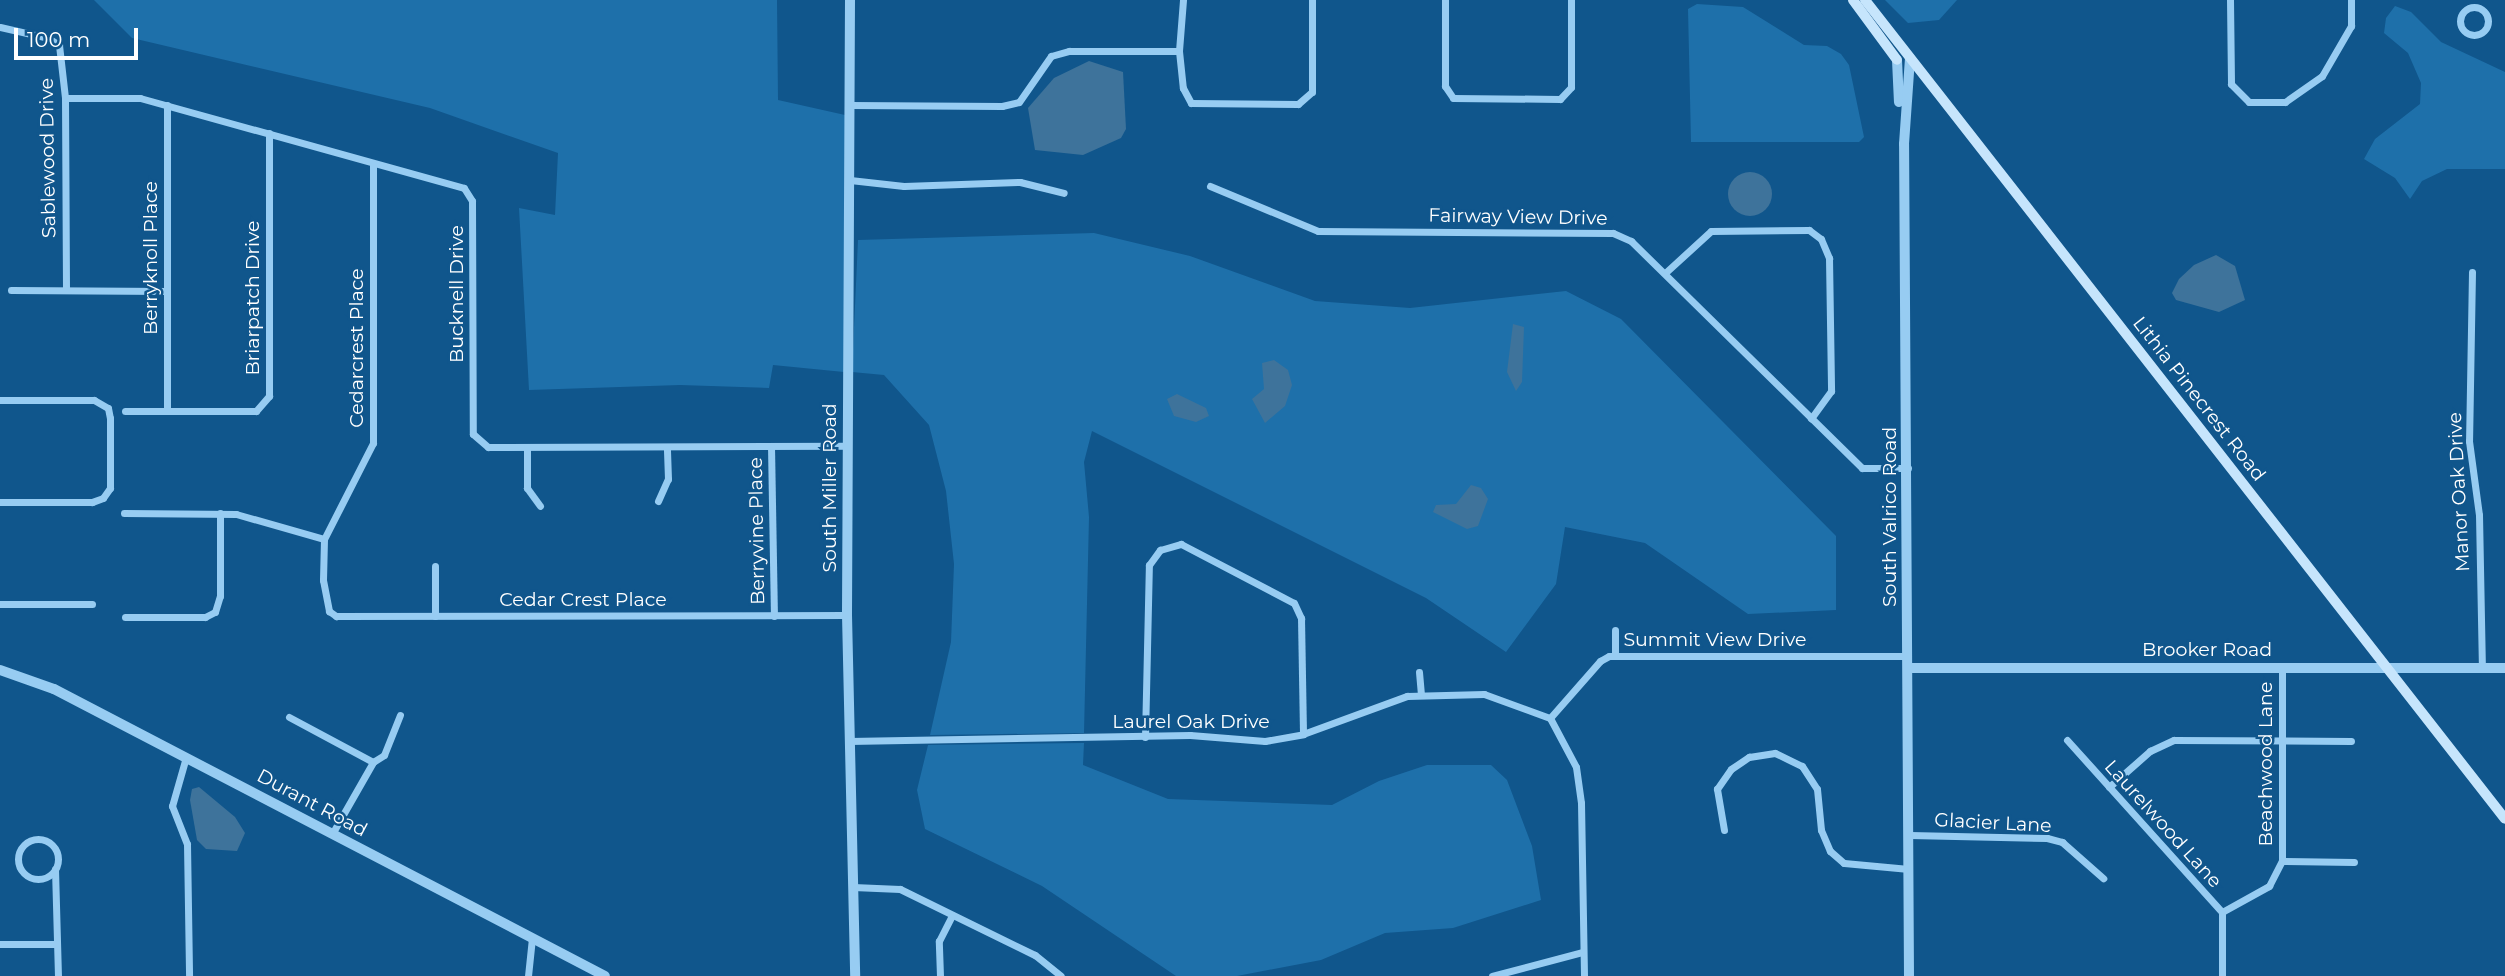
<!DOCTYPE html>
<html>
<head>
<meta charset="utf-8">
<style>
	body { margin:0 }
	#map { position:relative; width:2505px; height:976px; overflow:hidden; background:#10568c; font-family:Montserrat,sans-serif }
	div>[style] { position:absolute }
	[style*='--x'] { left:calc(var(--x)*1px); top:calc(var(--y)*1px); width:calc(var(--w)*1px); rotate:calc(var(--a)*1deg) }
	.green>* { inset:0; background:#1e70aa }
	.water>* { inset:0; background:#3e739b }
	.round { border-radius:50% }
	.minor>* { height:7px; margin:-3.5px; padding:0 3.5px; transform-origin:3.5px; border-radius:3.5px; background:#97ccf2 }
	.minor>.ring { margin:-3.5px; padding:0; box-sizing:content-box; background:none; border:7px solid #97ccf2; border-radius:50% }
	.tertiary>* { height:10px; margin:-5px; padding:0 5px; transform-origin:5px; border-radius:5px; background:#97ccf2 }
	.secondary>* { height:10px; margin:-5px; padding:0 5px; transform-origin:5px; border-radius:5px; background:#c6e5fc }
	span { translate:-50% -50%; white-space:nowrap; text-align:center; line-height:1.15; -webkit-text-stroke:5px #10568c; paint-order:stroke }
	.street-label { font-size:19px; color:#fff }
	.scale { position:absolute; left:14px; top:28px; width:124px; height:32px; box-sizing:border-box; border:4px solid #fff; border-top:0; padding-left:9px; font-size:21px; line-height:24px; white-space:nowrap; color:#fff; -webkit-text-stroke:5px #10568c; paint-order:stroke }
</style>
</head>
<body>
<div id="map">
	<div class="green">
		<div style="clip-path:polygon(94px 0,777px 0,778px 100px,845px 115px,844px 372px,773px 365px,769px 388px,680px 385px,529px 390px,519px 208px,555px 215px,558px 153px,430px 108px,132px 38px)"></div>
		<div style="clip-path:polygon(1885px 0,1957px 0,1939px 20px,1908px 23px)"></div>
		<div style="clip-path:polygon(1697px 4px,1743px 7px,1804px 45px,1827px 46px,1841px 54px,1849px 65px,1864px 137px,1859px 142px,1691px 142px,1688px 9px)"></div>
		<div style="clip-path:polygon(2395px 6px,2411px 12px,2441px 42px,2505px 72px,2505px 169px,2447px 169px,2422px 181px,2410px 199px,2395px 178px,2364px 159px,2375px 139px,2420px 104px,2421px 83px,2408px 53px,2384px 33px,2386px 18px)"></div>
		<div style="clip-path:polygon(1094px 233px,1190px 256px,1315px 301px,1410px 308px,1566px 291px,1621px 319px,1836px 536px,1836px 610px,1748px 614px,1645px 543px,1565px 527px,1556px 584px,1506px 652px,1426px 598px,1092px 431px,1084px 462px,1089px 517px,1084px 733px,930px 735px,951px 642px,954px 564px,946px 491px,929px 425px,884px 375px,852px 372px,858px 240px)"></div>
		<div style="clip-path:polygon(1084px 743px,1083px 765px,1168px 799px,1332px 805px,1379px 781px,1427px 765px,1491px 765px,1507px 780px,1532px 846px,1541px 900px,1453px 928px,1385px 933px,1321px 960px,1237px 976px,1176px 976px,1042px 886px,925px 829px,917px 790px,928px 745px)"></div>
	</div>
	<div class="water">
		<div style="clip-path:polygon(1089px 61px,1123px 72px,1126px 129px,1121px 138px,1083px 155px,1035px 150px,1028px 108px,1054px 78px)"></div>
		<div class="round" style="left:1728px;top:172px;width:44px;height:44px"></div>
		<div style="clip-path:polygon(2216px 255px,2235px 266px,2245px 300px,2219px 312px,2176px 300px,2172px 293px,2179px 279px,2194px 265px)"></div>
		<div style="clip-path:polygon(1513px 324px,1524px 327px,1522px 382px,1516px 391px,1507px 372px)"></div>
		<div style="clip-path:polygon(1274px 360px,1288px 370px,1292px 385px,1285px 406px,1265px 423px,1252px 399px,1264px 389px,1262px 363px)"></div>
		<div style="clip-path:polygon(1177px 394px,1206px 408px,1209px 416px,1196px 422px,1174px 416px,1167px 399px)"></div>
		<div style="clip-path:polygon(1471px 485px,1481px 488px,1488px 499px,1478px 526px,1467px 529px,1433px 512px,1436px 505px,1456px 504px)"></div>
		<div style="clip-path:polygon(199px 787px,235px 817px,245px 833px,237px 851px,206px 849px,197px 840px,190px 800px,192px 789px)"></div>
	</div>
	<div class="minor">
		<div style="--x:1183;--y:0;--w:51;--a:94.5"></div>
		<div style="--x:1179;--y:51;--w:37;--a:84"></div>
		<div style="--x:1183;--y:88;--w:17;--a:62"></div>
		<div style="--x:1191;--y:103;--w:107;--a:0.5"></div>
		<div style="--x:1298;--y:104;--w:18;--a:-41"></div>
		<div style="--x:1312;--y:92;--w:92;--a:-90"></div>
		<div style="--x:1445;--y:0;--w:86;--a:90"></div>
		<div style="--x:1445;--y:86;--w:14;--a:56"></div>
		<div style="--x:1453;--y:98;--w:107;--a:0.5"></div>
		<div style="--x:1560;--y:99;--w:16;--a:-47"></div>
		<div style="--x:1571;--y:87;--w:87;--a:-90"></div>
		<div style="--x:2230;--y:0;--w:84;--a:89.3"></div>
		<div style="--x:2231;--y:84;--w:25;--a:45"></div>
		<div style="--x:2249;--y:102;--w:36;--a:0"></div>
		<div style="--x:2285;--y:102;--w:45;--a:-35.1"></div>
		<div style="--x:2322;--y:76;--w:58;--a:-59.9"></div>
		<div style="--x:2351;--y:26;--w:26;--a:-90"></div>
		<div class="ring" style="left:2460px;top:7px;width:21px;height:21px"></div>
		<div style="--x:0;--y:27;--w:49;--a:12.9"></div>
		<div style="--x:48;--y:38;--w:13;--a:32"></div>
		<div style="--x:59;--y:45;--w:53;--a:83.5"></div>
		<div style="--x:65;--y:98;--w:192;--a:89.7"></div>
		<div style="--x:65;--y:98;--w:75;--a:0"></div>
		<div style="--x:140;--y:98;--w:336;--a:15.5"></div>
		<div style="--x:464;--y:188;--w:15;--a:58"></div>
		<div style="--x:472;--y:201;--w:233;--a:89.8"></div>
		<div style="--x:473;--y:434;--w:20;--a:41"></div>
		<div style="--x:488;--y:447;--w:359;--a:-0.2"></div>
		<div style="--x:167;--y:105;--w:306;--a:90"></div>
		<div style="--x:850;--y:105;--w:152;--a:0.4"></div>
		<div style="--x:1002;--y:106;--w:17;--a:-13"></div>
		<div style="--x:1019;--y:102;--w:56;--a:-55.2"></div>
		<div style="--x:1051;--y:56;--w:19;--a:-16"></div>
		<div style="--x:1069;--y:51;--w:110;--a:0"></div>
		<div style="--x:373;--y:164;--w:279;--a:90"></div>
		<div style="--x:373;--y:443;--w:108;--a:117"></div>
		<div style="--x:324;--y:539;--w:41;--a:91.4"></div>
		<div style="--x:323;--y:580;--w:32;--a:79"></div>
		<div style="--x:329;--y:611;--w:9;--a:36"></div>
		<div style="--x:336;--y:616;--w:511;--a:-0.11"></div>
		<div style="--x:850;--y:180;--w:54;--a:6.3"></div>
		<div style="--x:904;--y:186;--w:116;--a:-2"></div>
		<div style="--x:1020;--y:182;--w:45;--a:14"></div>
		<div style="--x:1210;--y:186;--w:117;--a:22.6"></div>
		<div style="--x:1318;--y:231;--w:295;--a:0.4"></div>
		<div style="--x:1613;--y:233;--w:20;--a:24"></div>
		<div style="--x:1631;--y:241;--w:324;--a:44.5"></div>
		<div style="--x:1862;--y:468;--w:46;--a:0"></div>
		<div style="--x:2472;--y:272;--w:169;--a:91"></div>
		<div style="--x:2469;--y:441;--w:75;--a:82.3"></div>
		<div style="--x:2479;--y:515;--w:153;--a:88.9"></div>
		<div style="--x:1665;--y:273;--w:62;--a:-42.4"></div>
		<div style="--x:1711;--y:231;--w:98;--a:-0.6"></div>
		<div style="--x:1809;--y:230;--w:15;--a:37"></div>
		<div style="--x:1821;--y:239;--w:21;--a:67"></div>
		<div style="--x:1829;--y:258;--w:133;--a:89.1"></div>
		<div style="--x:1831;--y:391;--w:34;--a:126"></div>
		<div style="--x:11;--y:290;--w:156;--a:0.4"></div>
		<div style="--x:0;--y:400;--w:94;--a:0"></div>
		<div style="--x:94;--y:400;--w:16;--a:30"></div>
		<div style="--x:108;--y:408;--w:10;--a:79"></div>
		<div style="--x:110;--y:418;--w:70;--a:90"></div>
		<div style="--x:110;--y:488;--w:12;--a:125"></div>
		<div style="--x:103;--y:498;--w:12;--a:160"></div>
		<div style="--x:92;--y:502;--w:92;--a:180"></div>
		<div style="--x:125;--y:411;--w:131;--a:0"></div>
		<div style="--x:256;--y:411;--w:20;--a:-49"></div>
		<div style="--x:269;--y:396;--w:263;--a:-90"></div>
		<div style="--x:771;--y:446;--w:170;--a:89"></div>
		<div style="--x:527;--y:447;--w:41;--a:90"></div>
		<div style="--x:527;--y:488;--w:22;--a:54"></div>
		<div style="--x:658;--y:501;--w:24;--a:-66"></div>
		<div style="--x:668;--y:479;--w:32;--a:-92"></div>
		<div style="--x:124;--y:513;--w:112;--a:0.5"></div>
		<div style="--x:236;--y:514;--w:91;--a:15.9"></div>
		<div style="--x:435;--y:566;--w:50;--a:90"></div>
		<div style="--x:0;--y:604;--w:92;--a:0"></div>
		<div style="--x:125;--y:617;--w:80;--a:0"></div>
		<div style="--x:205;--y:617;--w:11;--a:-27"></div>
		<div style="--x:215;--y:612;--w:17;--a:-73"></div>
		<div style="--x:220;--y:596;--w:83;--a:-90"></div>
		<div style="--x:1615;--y:656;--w:26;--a:-90"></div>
		<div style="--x:1419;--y:672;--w:23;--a:85"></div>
		<div style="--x:289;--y:717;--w:95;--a:28.2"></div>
		<div style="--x:1550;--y:718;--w:76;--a:-48.7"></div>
		<div style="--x:1600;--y:661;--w:10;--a:-29"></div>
		<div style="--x:1609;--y:656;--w:299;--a:0"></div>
		<div style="--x:1145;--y:737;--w:172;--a:-88.7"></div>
		<div style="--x:1149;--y:565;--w:19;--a:-54"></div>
		<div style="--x:1160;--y:550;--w:22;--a:-16"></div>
		<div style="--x:1181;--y:544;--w:127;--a:27.6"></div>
		<div style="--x:1294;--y:603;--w:17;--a:65"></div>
		<div style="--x:1301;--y:618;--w:116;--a:89"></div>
		<div style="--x:2067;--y:740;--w:232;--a:48"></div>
		<div style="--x:2222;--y:912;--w:64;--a:90"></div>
		<div style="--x:849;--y:741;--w:341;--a:-1"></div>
		<div style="--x:1190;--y:735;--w:75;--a:4.6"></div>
		<div style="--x:1265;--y:741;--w:39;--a:-10"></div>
		<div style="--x:1303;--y:734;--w:111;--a:-20.1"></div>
		<div style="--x:1407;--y:696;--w:77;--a:-1.5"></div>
		<div style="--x:1484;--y:694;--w:70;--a:20"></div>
		<div style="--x:1550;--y:718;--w:55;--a:62"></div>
		<div style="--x:1576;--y:767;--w:36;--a:82"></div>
		<div style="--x:1581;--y:803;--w:173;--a:89"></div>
		<div style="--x:186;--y:757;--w:51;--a:105.9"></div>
		<div style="--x:172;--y:806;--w:41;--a:68.5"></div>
		<div style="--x:187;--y:844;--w:132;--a:89.1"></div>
		<div style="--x:2109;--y:787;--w:55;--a:-41.3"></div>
		<div style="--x:2150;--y:751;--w:26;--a:-25"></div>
		<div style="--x:2174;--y:740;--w:177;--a:0.3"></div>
		<div style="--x:1724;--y:830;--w:42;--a:-99.7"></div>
		<div style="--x:1717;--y:789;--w:24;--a:-55"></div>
		<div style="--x:1731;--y:769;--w:22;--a:-34"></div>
		<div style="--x:1749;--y:757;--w:26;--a:-9"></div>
		<div style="--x:1775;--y:753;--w:30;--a:26"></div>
		<div style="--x:1802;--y:766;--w:27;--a:57"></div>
		<div style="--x:1817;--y:789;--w:41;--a:84.4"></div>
		<div style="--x:1821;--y:830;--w:23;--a:67"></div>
		<div style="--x:1830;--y:851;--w:18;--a:41"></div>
		<div style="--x:1844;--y:863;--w:65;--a:5.3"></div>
		<div style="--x:332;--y:834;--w:83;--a:-60.3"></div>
		<div style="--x:373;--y:762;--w:13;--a:-32"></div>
		<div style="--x:384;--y:755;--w:43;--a:-68.2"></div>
		<div style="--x:1910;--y:835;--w:137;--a:1.3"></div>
		<div style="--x:2047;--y:838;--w:16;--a:15"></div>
		<div style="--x:2062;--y:842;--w:55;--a:41.3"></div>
		<div class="ring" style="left:18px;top:839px;width:33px;height:33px"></div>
		<div style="--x:2282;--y:861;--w:72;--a:0.8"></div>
		<div style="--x:55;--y:869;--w:107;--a:88.4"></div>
		<div style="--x:853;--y:887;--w:47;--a:2.4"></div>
		<div style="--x:900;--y:889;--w:150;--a:26.1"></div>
		<div style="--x:1035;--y:955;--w:33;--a:39"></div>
		<div style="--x:2222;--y:912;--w:54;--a:-29"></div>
		<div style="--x:2269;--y:886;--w:28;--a:-63"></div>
		<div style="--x:2282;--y:861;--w:193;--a:-90"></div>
		<div style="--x:0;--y:944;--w:57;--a:0"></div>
		<div style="--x:528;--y:976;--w:38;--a:-84"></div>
		<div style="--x:940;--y:976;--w:35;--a:-92"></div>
		<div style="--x:939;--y:941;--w:29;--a:-63"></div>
		<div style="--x:1492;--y:976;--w:94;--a:-14.8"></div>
	</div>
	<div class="tertiary">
		<div style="--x:850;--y:0;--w:615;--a:90.28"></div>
		<div style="--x:847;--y:615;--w:361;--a:88.7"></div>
		<div style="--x:1897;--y:60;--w:42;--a:87.3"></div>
		<div style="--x:1908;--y:668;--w:597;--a:0"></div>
		<div style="--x:0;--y:670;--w:57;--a:19.4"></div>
		<div style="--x:54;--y:689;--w:621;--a:27.51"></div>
		<div style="--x:1909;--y:976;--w:832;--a:-90.34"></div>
		<div style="--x:1904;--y:144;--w:86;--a:-86"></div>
	</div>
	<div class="secondary">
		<div style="--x:1853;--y:0;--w:74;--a:53.7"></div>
		<div style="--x:1865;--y:0;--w:1039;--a:51.99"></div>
	</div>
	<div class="street-label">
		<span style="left:48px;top:158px;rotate:-91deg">Sablewood Drive</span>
		<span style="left:1518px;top:217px;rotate:1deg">Fairway View Drive</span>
		<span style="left:151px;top:258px;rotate:-90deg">Berryknoll Place</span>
		<span style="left:457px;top:294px;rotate:-90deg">Bucknell Drive</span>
		<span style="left:253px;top:298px;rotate:-90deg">Briarpatch Drive</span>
		<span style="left:357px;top:348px;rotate:-90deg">Cedarcrest Place</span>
		<span style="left:2199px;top:399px;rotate:52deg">Lithia Pinecrest Road</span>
		<span style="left:830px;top:488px;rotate:-90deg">South Miller Road</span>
		<span style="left:2459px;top:492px;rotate:-93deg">Manor Oak Drive</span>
		<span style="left:1890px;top:517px;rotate:-90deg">South Valrico Road</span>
		<span style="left:757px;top:531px;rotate:-91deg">Berryvine Place</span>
		<span style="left:583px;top:600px">Cedar Crest Place</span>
		<span style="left:1715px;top:640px">Summit View Drive</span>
		<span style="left:2207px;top:650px">Brooker Road</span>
		<span style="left:1191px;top:722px">Laurel Oak Drive</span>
		<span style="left:2266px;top:764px;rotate:-90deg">Beachwood Lane</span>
		<span style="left:312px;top:803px;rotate:28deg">Durant Road</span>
		<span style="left:1993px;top:823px;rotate:3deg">Glacier Lane</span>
		<span style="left:2163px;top:824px;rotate:48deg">Laurelwood Lane</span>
	</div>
	<div class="scale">100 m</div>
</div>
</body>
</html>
